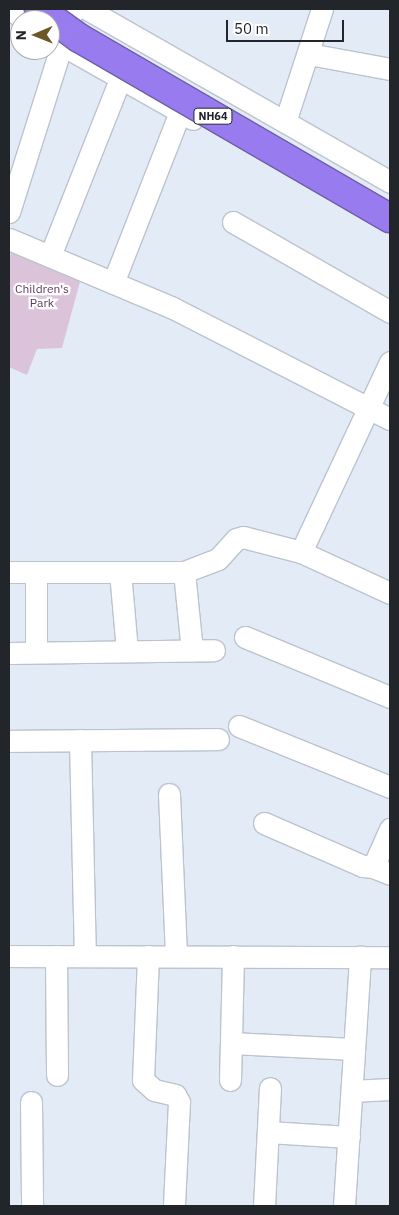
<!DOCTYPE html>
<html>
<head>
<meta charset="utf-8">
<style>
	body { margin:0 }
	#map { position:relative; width:399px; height:1215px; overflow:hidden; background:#e3ebf7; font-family:"IBM Plex Sans",sans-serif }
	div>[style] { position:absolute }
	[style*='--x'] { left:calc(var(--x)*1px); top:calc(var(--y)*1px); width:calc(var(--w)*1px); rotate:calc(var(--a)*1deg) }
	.green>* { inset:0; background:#dbc4da }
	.roads { filter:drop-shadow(1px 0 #bcc3cf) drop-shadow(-1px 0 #bcc3cf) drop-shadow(0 1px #bcc3cf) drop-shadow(0 -1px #bcc3cf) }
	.minor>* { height:21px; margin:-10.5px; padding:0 10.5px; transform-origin:10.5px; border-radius:10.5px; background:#fff }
	.bridges { filter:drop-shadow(1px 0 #6f5eaa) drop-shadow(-1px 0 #6f5eaa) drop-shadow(0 1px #6f5eaa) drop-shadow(0 -1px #6f5eaa) }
	.highway-bridge>* { height:28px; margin:-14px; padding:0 14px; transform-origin:14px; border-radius:14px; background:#987cef }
	span { translate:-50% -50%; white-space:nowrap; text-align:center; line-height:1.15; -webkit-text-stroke:4.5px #fff; paint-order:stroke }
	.shield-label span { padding:1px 4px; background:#fff; border:1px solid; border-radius:4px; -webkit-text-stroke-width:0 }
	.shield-label { font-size:11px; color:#222529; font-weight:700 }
	.park-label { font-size:12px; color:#5f385f }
	.frame { position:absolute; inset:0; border:10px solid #222529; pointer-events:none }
	.north { position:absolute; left:10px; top:10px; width:50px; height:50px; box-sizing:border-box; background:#fff; border:1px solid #a7a8a9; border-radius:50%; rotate:269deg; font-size:14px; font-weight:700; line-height:20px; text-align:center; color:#222529 }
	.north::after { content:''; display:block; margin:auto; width:18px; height:22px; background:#6b5826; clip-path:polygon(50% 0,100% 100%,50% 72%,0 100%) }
	.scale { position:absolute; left:226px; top:20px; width:118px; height:22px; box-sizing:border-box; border:2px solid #222529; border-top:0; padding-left:6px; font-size:15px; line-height:18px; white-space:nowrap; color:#222529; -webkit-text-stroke:4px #fff; paint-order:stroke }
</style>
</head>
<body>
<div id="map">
	<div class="green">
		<div style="clip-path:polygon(13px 248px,81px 278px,62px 348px,37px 349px,27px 375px,9px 367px,9px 258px)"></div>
	</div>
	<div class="roads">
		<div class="minor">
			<div style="--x:10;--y:9;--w:19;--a:36"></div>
			<div style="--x:87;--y:9;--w:349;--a:29.7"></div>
			<div style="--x:50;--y:38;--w:164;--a:29.5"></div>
			<div style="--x:309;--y:54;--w:82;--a:10.5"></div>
			<div style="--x:285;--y:122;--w:119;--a:-71.9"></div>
			<div style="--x:9;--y:212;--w:213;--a:-72.5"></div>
			<div style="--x:233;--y:222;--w:181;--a:29.8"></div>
			<div style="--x:9;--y:239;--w:176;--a:22.8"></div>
			<div style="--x:171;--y:307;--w:246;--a:27.1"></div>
			<div style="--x:50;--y:256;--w:190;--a:-68.4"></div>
			<div style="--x:113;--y:283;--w:184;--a:-68.6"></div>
			<div style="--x:390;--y:362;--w:210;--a:115.1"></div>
			<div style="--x:301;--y:552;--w:98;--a:24.7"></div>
			<div style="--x:9;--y:572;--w:175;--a:0"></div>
			<div style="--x:184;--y:572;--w:36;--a:-21"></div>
			<div style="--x:218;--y:559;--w:27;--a:-48"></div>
			<div style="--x:236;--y:539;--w:7;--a:-16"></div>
			<div style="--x:243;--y:537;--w:60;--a:14.5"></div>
			<div style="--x:120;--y:572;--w:79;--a:84.9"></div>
			<div style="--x:184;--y:572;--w:79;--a:84.2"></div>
			<div style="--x:245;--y:637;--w:157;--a:22.5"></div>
			<div style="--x:36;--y:652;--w:80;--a:-90"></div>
			<div style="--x:9;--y:653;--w:205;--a:-0.8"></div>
			<div style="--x:239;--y:726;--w:163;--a:22"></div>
			<div style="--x:80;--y:740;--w:216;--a:88.7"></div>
			<div style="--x:9;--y:741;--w:209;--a:-0.5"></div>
			<div style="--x:169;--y:794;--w:162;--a:87.5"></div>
			<div style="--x:264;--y:823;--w:108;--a:23.5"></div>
			<div style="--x:363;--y:866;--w:10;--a:6"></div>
			<div style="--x:373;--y:867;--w:42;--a:-65.9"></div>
			<div style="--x:373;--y:867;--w:18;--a:22"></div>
			<div style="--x:9;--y:956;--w:381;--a:0.2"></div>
			<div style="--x:56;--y:956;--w:119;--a:89.5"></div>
			<div style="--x:148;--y:956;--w:124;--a:92.3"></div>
			<div style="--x:143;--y:1080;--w:15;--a:42"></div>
			<div style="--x:154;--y:1090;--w:22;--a:13"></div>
			<div style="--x:175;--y:1095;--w:8;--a:60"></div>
			<div style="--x:179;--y:1102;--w:104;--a:92.8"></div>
			<div style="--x:231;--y:1043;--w:123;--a:2.8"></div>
			<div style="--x:230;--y:1080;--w:124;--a:-88.6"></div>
			<div style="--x:352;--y:1091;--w:38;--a:-3"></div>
			<div style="--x:31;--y:1102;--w:104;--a:89.4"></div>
			<div style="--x:268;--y:1132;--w:81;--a:3.5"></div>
			<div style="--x:264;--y:1206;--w:118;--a:-87.1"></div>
			<div style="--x:344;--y:1206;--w:250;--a:-86.3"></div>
		</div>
	</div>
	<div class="bridges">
		<div class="highway-bridge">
			<div style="--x:39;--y:9;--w:49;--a:35.9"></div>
			<div style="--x:79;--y:38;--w:359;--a:30.1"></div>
		</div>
	</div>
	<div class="shield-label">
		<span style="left:213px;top:116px">NH64</span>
	</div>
	<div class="park-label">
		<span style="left:42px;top:296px">Children's<br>Park</span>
	</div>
	<div class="frame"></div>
	<div class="north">N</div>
	<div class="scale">50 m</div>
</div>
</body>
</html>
